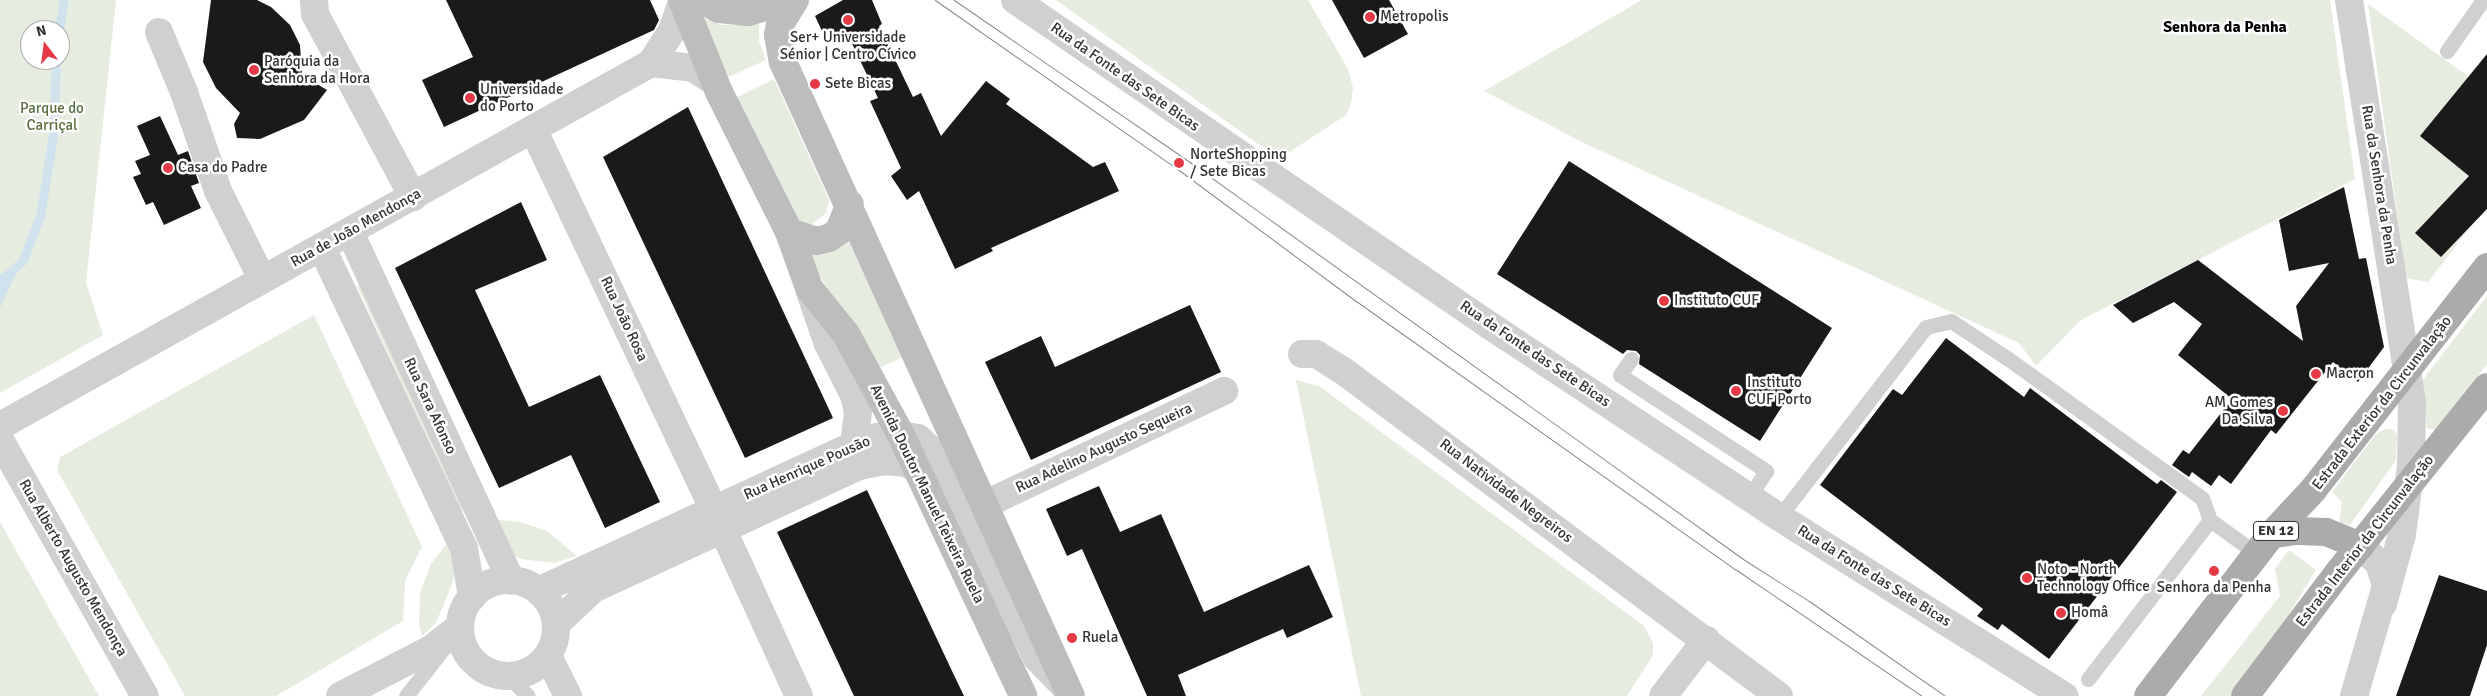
<!DOCTYPE html>
<html>
<head>
<meta charset="utf-8">
<style>
	body { margin:0 }
	#map { position:relative; width:2487px; height:696px; overflow:hidden; background:#fff; font-family:Signika,sans-serif }
	div>[style] { position:absolute }
	[style*='--x'] { left:calc(var(--x)*1px); top:calc(var(--y)*1px); width:calc(var(--w)*1px); rotate:calc(var(--a)*1deg) }
	.green>* { inset:0; background:#e6ecdf }
	.water>* { inset:0; background:#cfe2ee }
	.stream>* { height:9px; margin:-4.5px; padding:0 4.5px; transform-origin:4.5px; border-radius:4.5px; background:#cfe2ee }
	.building>* { inset:0; background:#1a1a1a }
	.service>* { height:15px; margin:-7.5px; padding:0 7.5px; transform-origin:7.5px; border-radius:7.5px; background:#d0d0d0 }
	.minor>* { height:28px; margin:-14px; padding:0 14px; transform-origin:14px; border-radius:14px; background:#d0d0d0 }
	.tertiary>* { height:28px; margin:-14px; padding:0 14px; transform-origin:14px; border-radius:14px; background:#d0d0d0 }
	.tertiary>.ring { margin:-14px; padding:0; box-sizing:content-box; background:none; border:28px solid #d0d0d0; border-radius:50% }
	.secondary>* { height:28px; margin:-14px; padding:0 14px; transform-origin:14px; border-radius:14px; background:#bdbdbd }
	.primary>* { height:28px; margin:-14px; padding:0 14px; transform-origin:14px; border-radius:14px; background:#ababab }
	.tram>* { height:1px; margin:-0.5px; padding:0 0.5px; transform-origin:0.5px; border-radius:0.5px; background:#888 }
	.dots>* { width:14px; height:14px; translate:-50% -50%; box-sizing:border-box; border:2px solid #fff; border-radius:50% }
	span { translate:-50% -50%; white-space:nowrap; text-align:center; line-height:1.15; -webkit-text-stroke:5px #fff; paint-order:stroke }
	.shield-label span { padding:1px 4px; background:#fff; border:1px solid; border-radius:4px; -webkit-text-stroke-width:0 }
	.shield-label { font-size:14px; color:#333; font-weight:700 }
	.poi-label { font-size:15px; color:#333 }
	.left { translate:0 -50%; text-align:left }
	.right { translate:-100% -50%; text-align:right }
	.street-label { font-size:15px; color:#333 }
	.park-label { font-size:15px; color:#56703f }
	.neighbourhood-label { font-size:16px; color:#000; font-weight:700 }
	.north { position:absolute; left:20px; top:20px; width:50px; height:50px; box-sizing:border-box; background:#fff; border:1px solid #adadad; border-radius:50%; rotate:345deg; font-size:14px; font-weight:700; line-height:20px; text-align:center; color:#333 }
	.north::after { content:''; display:block; margin:auto; width:18px; height:22px; background:#e63946; clip-path:polygon(50% 0,100% 100%,50% 72%,0 100%) }
</style>
</head>
<body>
<div id="map">
	<div class="green">
		<div style="clip-path:polygon(evenodd,0 0,116px 0,86px 283px,103px 335px,0 393px,0 0,30px 30px,60px 30px,60px 60px,30px 60px,30px 30px)"></div>
		<div style="clip-path:polygon(1056px 0,1308px 0,1348px 69px,1353px 88px,1351px 103px,1346px 115px,1285px 155px,1261px 146px)"></div>
		<div style="clip-path:polygon(1642px 0,2330px 0,2355px 179px,2081px 320px,2036px 366px,2019px 343px,1586px 144px,1484px 91px)"></div>
		<div style="clip-path:polygon(2368px 4px,2487px 90px,2487px 205px,2428px 282px,2406px 278px)"></div>
		<div style="clip-path:polygon(694px 14px,722px 25px,759px 24px,759px 41px,766px 60px,726px 78px)"></div>
		<div style="clip-path:polygon(774px 79px,829px 200px,826px 213px,812px 224px,798px 222px,735px 98px)"></div>
		<div style="clip-path:polygon(845px 234px,903px 357px,873px 371px,805px 249px)"></div>
		<div style="clip-path:polygon(362px 283px,467px 509px,461px 511px,357px 286px)"></div>
		<div style="clip-path:polygon(2487px 296px,2487px 364px,2436px 430px,2427px 428px,2422px 381px)"></div>
		<div style="clip-path:polygon(314px 315px,422px 547px,405px 581px,403px 621px,276px 696px,185px 696px,57px 470px,60px 457px)"></div>
		<div style="clip-path:polygon(1296px 380px,1319px 386px,1644px 626px,1653px 643px,1653px 655px,1627px 696px,1361px 696px)"></div>
		<div style="clip-path:polygon(2385px 429px,2392px 429px,2397px 434px,2396px 460px,2350px 525px,2339px 524px,2342px 502px,2332px 492px,2376px 434px)"></div>
		<div style="clip-path:polygon(499px 520px,520px 522px,547px 531px,577px 556px,554px 563px,521px 559px,512px 554px,492px 523px)"></div>
		<div style="clip-path:polygon(0 522px,99px 696px,0 696px)"></div>
		<div style="clip-path:polygon(448px 542px,455px 572px,452px 584px,436px 623px,422px 636px,419px 625px,420px 593px,431px 564px)"></div>
		<div style="clip-path:polygon(2289px 550px,2316px 570px,2271px 643px,2230px 696px,2201px 696px,2280px 596px,2275px 569px)"></div>
	</div>
	<div class="water">
		<div style="clip-path:polygon(23px 260px,6px 294px,0 308px,0 274px,11px 271px)"></div>
	</div>
	<div class="stream">
		<div style="--x:59;--y:30;--w:30;--a:-81"></div>
		<div style="--x:0;--y:281;--w:31;--a:-42"></div>
		<div style="--x:23;--y:260;--w:47;--a:-68.9"></div>
		<div style="--x:40;--y:216;--w:81;--a:-80.8"></div>
		<div style="--x:53;--y:136;--w:76;--a:-87.7"></div>
	</div>
	<div class="building">
		<div style="clip-path:polygon(211px 0,257px 0,271px 7px,290px 25px,300px 45px,302px 75px,327px 90px,304px 120px,260px 139px,237px 138px,234px 124px,240px 113px,216px 88px,203px 62px)"></div>
		<div style="clip-path:polygon(446px 0,650px 0,659px 20px,654px 30px,444px 127px,422px 80px,473px 57px)"></div>
		<div style="clip-path:polygon(843px 0,872px 0,882px 24px,879px 26px,913px 97px,921px 93px,941px 136px,986px 81px,1010px 99px,1006px 104px,1093px 167px,1105px 162px,1119px 191px,991px 248px,993px 251px,955px 269px,919px 191px,907px 200px,891px 176px,901px 168px,870px 101px,878px 98px,847px 33px,827px 42px,815px 16px)"></div>
		<div style="clip-path:polygon(1332px 0,1389px 0,1408px 34px,1364px 58px)"></div>
		<div style="clip-path:polygon(2487px 54px,2487px 209px,2441px 257px,2415px 233px,2469px 176px,2420px 136px)"></div>
		<div style="clip-path:polygon(688px 107px,833px 418px,745px 458px,603px 157px)"></div>
		<div style="clip-path:polygon(160px 116px,178px 155px,188px 151px,199px 183px,191px 186px,201px 208px,164px 225px,153px 202px,146px 205px,133px 177px,141px 174px,135px 161px,150px 155px,137px 126px)"></div>
		<div style="clip-path:polygon(1569px 161px,1832px 328px,1760px 441px,1639px 364px,1640px 355px,1636px 351px,1627px 350px,1623px 354px,1497px 274px)"></div>
		<div style="clip-path:polygon(2344px 187px,2359px 259px,2366px 258px,2384px 347px,2358px 382px,2333px 362px,2276px 434px,2271px 430px,2231px 484px,2219px 475px,2211px 486px,2192px 472px,2189px 477px,2172px 465px,2183px 450px,2189px 454px,2232px 399px,2178px 355px,2202px 324px,2174px 302px,2133px 323px,2113px 305px,2198px 260px,2303px 341px,2296px 306px,2329px 263px,2289px 271px,2279px 220px)"></div>
		<div style="clip-path:polygon(521px 202px,547px 260px,475px 290px,529px 407px,600px 375px,660px 502px,605px 528px,571px 455px,499px 488px,395px 268px)"></div>
		<div style="clip-path:polygon(1190px 305px,1221px 372px,1031px 460px,985px 362px,1041px 336px,1055px 367px)"></div>
		<div style="clip-path:polygon(1946px 338px,2024px 397px,2030px 388px,2157px 484px,2161px 480px,2177px 492px,2049px 659px,2002px 624px,1998px 630px,1977px 616px,1983px 609px,1820px 485px,1893px 389px,1902px 395px)"></div>
		<div style="clip-path:polygon(1099px 486px,1120px 532px,1161px 514px,1204px 612px,1309px 565px,1333px 617px,1287px 638px,1283px 629px,1178px 675px,1186px 696px,1147px 696px,1082px 549px,1067px 556px,1046px 509px)"></div>
		<div style="clip-path:polygon(867px 490px,952px 671px,964px 696px,854px 696px,777px 532px)"></div>
		<div style="clip-path:polygon(2439px 575px,2487px 591px,2487px 645px,2470px 696px,2396px 696px)"></div>
	</div>
	<div class="service">
		<div style="--x:2447;--y:51;--w:62;--a:-54.8"></div>
		<div style="--x:1631;--y:359;--w:19;--a:125"></div>
		<div style="--x:1620;--y:375;--w:175;--a:33.3"></div>
		<div style="--x:1766;--y:471;--w:31;--a:123"></div>
		<div style="--x:1779;--y:517;--w:240;--a:-52.3"></div>
		<div style="--x:1926;--y:327;--w:26;--a:-13"></div>
		<div style="--x:1951;--y:321;--w:67;--a:33.5"></div>
		<div style="--x:2007;--y:358;--w:240;--a:35.7"></div>
		<div style="--x:2202;--y:498;--w:23;--a:70"></div>
		<div style="--x:2210;--y:520;--w:58;--a:35.9"></div>
		<div style="--x:508;--y:676;--w:28;--a:45"></div>
		<div style="--x:2088;--y:679;--w:200;--a:-52.5"></div>
		<div style="--x:406;--y:696;--w:65;--a:-51.9"></div>
	</div>
	<div class="minor">
		<div style="--x:314;--y:0;--w:14;--a:86"></div>
		<div style="--x:315;--y:14;--w:208;--a:61.8"></div>
		<div style="--x:159;--y:32;--w:65;--a:67.4"></div>
		<div style="--x:184;--y:92;--w:105;--a:71"></div>
		<div style="--x:218;--y:191;--w:98;--a:63.4"></div>
		<div style="--x:533;--y:129;--w:422;--a:64.6"></div>
		<div style="--x:350;--y:232;--w:384;--a:65.2"></div>
		<div style="--x:322;--y:248;--w:332;--a:64.7"></div>
		<div style="--x:464;--y:548;--w:50;--a:80.7"></div>
		<div style="--x:1302;--y:354;--w:14;--a:0"></div>
		<div style="--x:1316;--y:354;--w:31;--a:32"></div>
		<div style="--x:1342;--y:370;--w:545;--a:36.72"></div>
		<div style="--x:0;--y:440;--w:294;--a:60.5"></div>
		<div style="--x:984;--y:505;--w:266;--a:-25.4"></div>
		<div style="--x:722;--y:528;--w:185;--a:65.4"></div>
		<div style="--x:548;--y:656;--w:45;--a:63.4"></div>
		<div style="--x:1663;--y:696;--w:71;--a:-52.5"></div>
	</div>
	<div class="tertiary">
		<div style="--x:1015;--y:0;--w:575;--a:34.44"></div>
		<div style="--x:1489;--y:325;--w:348;--a:33.5"></div>
		<div style="--x:1779;--y:517;--w:337;--a:32.1"></div>
		<div style="--x:2349;--y:0;--w:407;--a:81.1"></div>
		<div style="--x:2412;--y:402;--w:64;--a:90.9"></div>
		<div style="--x:2411;--y:466;--w:69;--a:97.5"></div>
		<div style="--x:2402;--y:534;--w:73;--a:105.2"></div>
		<div style="--x:651;--y:63;--w:42;--a:6.8"></div>
		<div style="--x:693;--y:68;--w:24;--a:33"></div>
		<div style="--x:810;--y:292;--w:55;--a:70.9"></div>
		<div style="--x:828;--y:344;--w:57;--a:63"></div>
		<div style="--x:854;--y:395;--w:17;--a:77"></div>
		<div style="--x:858;--y:412;--w:33;--a:97"></div>
		<div style="--x:0;--y:426;--w:745;--a:-29.14"></div>
		<div style="--x:651;--y:63;--w:38;--a:-57"></div>
		<div style="--x:672;--y:31;--w:31;--a:-71"></div>
		<div class="ring" style="left:460px;top:580px;width:68px;height:68px"></div>
		<div style="--x:538;--y:591;--w:344;--a:-24.8"></div>
		<div style="--x:850;--y:447;--w:30;--a:-20"></div>
		<div style="--x:878;--y:437;--w:23;--a:-5"></div>
		<div style="--x:901;--y:435;--w:17;--a:10"></div>
		<div style="--x:918;--y:438;--w:18;--a:43"></div>
		<div style="--x:931;--y:450;--w:48;--a:61.3"></div>
		<div style="--x:954;--y:492;--w:186;--a:63.4"></div>
		<div style="--x:1037;--y:658;--w:43;--a:45.9"></div>
		<div style="--x:556;--y:624;--w:51;--a:-43.4"></div>
		<div style="--x:593;--y:589;--w:293;--a:-24.8"></div>
		<div style="--x:859;--y:466;--w:25;--a:-11"></div>
		<div style="--x:884;--y:461;--w:22;--a:5"></div>
		<div style="--x:906;--y:463;--w:13;--a:27"></div>
		<div style="--x:340;--y:696;--w:102;--a:-27.3"></div>
		<div style="--x:431;--y:649;--w:37;--a:-38"></div>
		<div style="--x:2354;--y:696;--w:115;--a:-73.8"></div>
		<div style="--x:2386;--y:586;--w:24;--a:-107"></div>
		<div style="--x:2379;--y:563;--w:25;--a:-138"></div>
	</div>
	<div class="secondary">
		<div style="--x:682;--y:0;--w:99;--a:68.1"></div>
		<div style="--x:719;--y:92;--w:157;--a:63.4"></div>
		<div style="--x:789;--y:232;--w:59;--a:70.3"></div>
		<div style="--x:809;--y:288;--w:59;--a:51.2"></div>
		<div style="--x:846;--y:334;--w:115;--a:61.4"></div>
		<div style="--x:901;--y:435;--w:288;--a:64.9"></div>
		<div style="--x:702;--y:0;--w:19;--a:28"></div>
		<div style="--x:719;--y:9;--w:29;--a:6"></div>
		<div style="--x:748;--y:12;--w:44;--a:-15.9"></div>
		<div style="--x:795;--y:0;--w:28;--a:122"></div>
		<div style="--x:780;--y:24;--w:11;--a:100"></div>
		<div style="--x:778;--y:35;--w:27;--a:80"></div>
		<div style="--x:783;--y:62;--w:696;--a:65.57"></div>
		<div style="--x:789;--y:232;--w:28;--a:18"></div>
		<div style="--x:816;--y:241;--w:13;--a:-13"></div>
		<div style="--x:829;--y:238;--w:12;--a:-35"></div>
		<div style="--x:839;--y:231;--w:29;--a:-68"></div>
	</div>
	<div class="primary">
		<div style="--x:2272;--y:534;--w:25;--a:-7"></div>
		<div style="--x:2297;--y:531;--w:29;--a:2"></div>
		<div style="--x:2326;--y:532;--w:37;--a:22"></div>
		<div style="--x:2148;--y:696;--w:204;--a:-52.6"></div>
		<div style="--x:2272;--y:534;--w:60;--a:-47"></div>
		<div style="--x:2313;--y:490;--w:283;--a:-52"></div>
		<div style="--x:2245;--y:696;--w:154;--a:-52.9"></div>
		<div style="--x:2338;--y:573;--w:238;--a:-51.3"></div>
	</div>
	<div class="tram">
		<div style="--x:935;--y:0;--w:294;--a:34.9"></div>
		<div style="--x:1176;--y:168;--w:224;--a:36.5"></div>
		<div style="--x:1356;--y:301;--w:464;--a:35.3"></div>
		<div style="--x:1735;--y:569;--w:226;--a:34.2"></div>
		<div style="--x:954;--y:0;--w:279;--a:34.5"></div>
		<div style="--x:1184;--y:158;--w:688;--a:35.65"></div>
		<div style="--x:1743;--y:559;--w:78;--a:32.5"></div>
		<div style="--x:1809;--y:601;--w:166;--a:34.9"></div>
	</div>
	<div class="dots">
		<div style="left:1370px;top:17px;background:#e63946"></div>
		<div style="left:848px;top:20px;background:#e63946"></div>
		<div style="left:254px;top:70px;background:#e63946"></div>
		<div style="left:815px;top:84px;background:#e63946"></div>
		<div style="left:470px;top:98px;background:#e63946"></div>
		<div style="left:1179px;top:163px;background:#e63946"></div>
		<div style="left:168px;top:168px;background:#e63946"></div>
		<div style="left:1664px;top:301px;background:#e63946"></div>
		<div style="left:2316px;top:374px;background:#e63946"></div>
		<div style="left:1736px;top:391px;background:#e63946"></div>
		<div style="left:2283px;top:411px;background:#e63946"></div>
		<div style="left:2214px;top:571px;background:#e63946"></div>
		<div style="left:2027px;top:578px;background:#e63946"></div>
		<div style="left:2061px;top:613px;background:#e63946"></div>
		<div style="left:1072px;top:638px;background:#e63946"></div>
	</div>
	<div class="shield-label">
		<span style="left:2276px;top:531px">EN 12</span>
	</div>
	<div class="poi-label">
		<span class="left" style="left:1380px;top:17px">Metropolis</span>
		<span style="left:848px;top:46px">Ser+ Universidade<br>Sénior | Centro Cívico</span>
		<span class="left" style="left:264px;top:70px">Paróquia da<br>Senhora da Hora</span>
		<span class="left" style="left:825px;top:84px">Sete Bicas</span>
		<span class="left" style="left:480px;top:98px">Universidade<br>do Porto</span>
		<span class="left" style="left:1190px;top:163px">NorteShopping<br>/ Sete Bicas</span>
		<span class="left" style="left:178px;top:168px">Casa do Padre</span>
		<span class="left" style="left:1674px;top:301px">Instituto CUF</span>
		<span class="left" style="left:2326px;top:374px">Macron</span>
		<span class="left" style="left:1747px;top:391px">Instituto<br>CUF Porto</span>
		<span class="right" style="left:2273px;top:411px">AM Gomes<br>Da Silva</span>
		<span class="left" style="left:2037px;top:578px">Noto - North<br>Technology Office</span>
		<span style="left:2214px;top:588px">Senhora da Penha</span>
		<span class="left" style="left:2071px;top:613px">Homâ</span>
		<span class="left" style="left:1082px;top:638px">Ruela</span>
	</div>
	<div class="street-label">
		<span style="left:1125px;top:77px;rotate:35deg">Rua da Fonte das Sete Bicas</span>
		<span style="left:2379px;top:185px;rotate:81deg">Rua da Senhora da Penha</span>
		<span style="left:356px;top:228px;rotate:-29deg">Rua de João Mendonça</span>
		<span style="left:624px;top:319px;rotate:65deg">Rua João Rosa</span>
		<span style="left:1535px;top:354px;rotate:34deg">Rua da Fonte das Sete Bicas</span>
		<span style="left:2382px;top:403px;rotate:-52deg">Estrada Exterior da Circunvalação</span>
		<span style="left:430px;top:406px;rotate:65deg">Rua Sara Afonso</span>
		<span style="left:1104px;top:448px;rotate:-25deg">Rua Adelino Augusto Sequeira</span>
		<span style="left:807px;top:468px;rotate:-24deg">Rua Henrique Pousão</span>
		<span style="left:1506px;top:491px;rotate:37deg">Rua Natividade Negreiros</span>
		<span style="left:927px;top:494px;rotate:64deg">Avenida Doutor Manuel Teixeira Ruela</span>
		<span style="left:2365px;top:541px;rotate:-52deg">Estrada Interior da Circunvalação</span>
		<span style="left:73px;top:568px;rotate:60deg">Rua Alberto Augusto Mendonça</span>
		<span style="left:1874px;top:576px;rotate:32deg">Rua da Fonte das Sete Bicas</span>
	</div>
	<div class="park-label">
		<span style="left:52px;top:117px">Parque do<br>Carriçal</span>
	</div>
	<div class="neighbourhood-label">
		<span style="left:2225px;top:27px">Senhora da Penha</span>
	</div>
	<div class="north">N</div>
</div>
</body>
</html>
